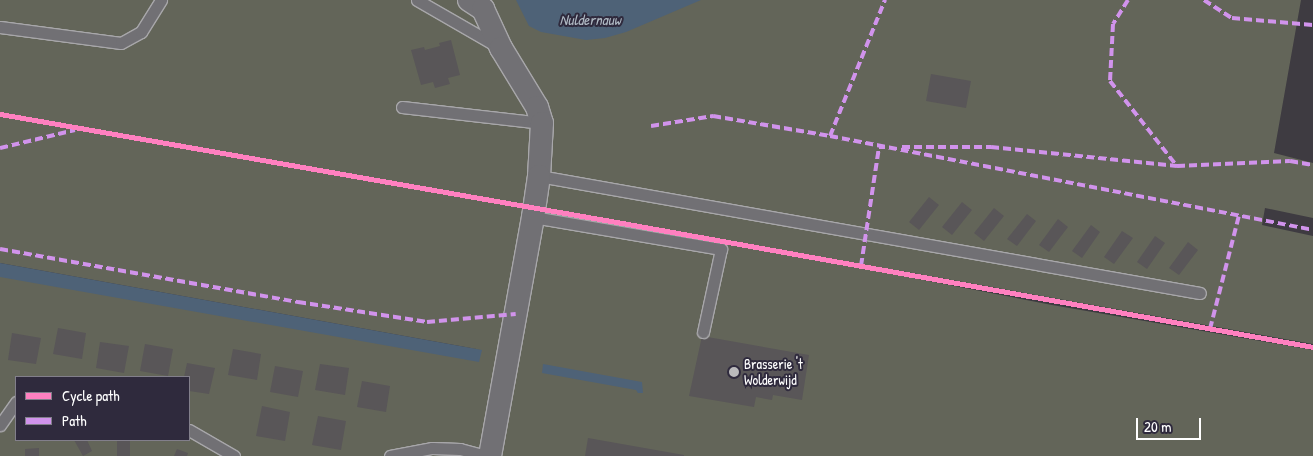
<!DOCTYPE html>
<html>
<head>
<meta charset="utf-8">
<style>
	body { margin:0 }
	#map { position:relative; width:1313px; height:456px; overflow:hidden; background:#3e3b41; font-family:"Patrick Hand",sans-serif }
	div>[style] { position:absolute }
	[style*='--x'] { left:calc(var(--x)*1px); top:calc(var(--y)*1px); width:calc(var(--w)*1px); rotate:calc(var(--a)*1deg) }
	.green>* { inset:0; background:#636559 }
	.water>* { inset:0; background:#4e6277 }
	.building>* { inset:0; background:#595658 }
	.roads { filter:drop-shadow(1px 0 #a8a7aa) drop-shadow(-1px 0 #a8a7aa) drop-shadow(0 1px #a8a7aa) drop-shadow(0 -1px #a8a7aa) }
	.lane>* { height:11px; margin:-5.5px; padding:0 5.5px; transform-origin:5.5px; border-radius:5.5px; background:#717074 }
	.street>* { height:22px; margin:-11px; padding:0 11px; transform-origin:11px; border-radius:11px; background:#717074 }
	.quiet>* { height:4px; margin-top:-2px; transform-origin:0; background:repeating-linear-gradient(90deg,#d193ec 0 8px,transparent 0 12px) }
	.cycleway>* { height:5px; margin:-2.5px; padding:0 2.5px; transform-origin:2.5px; border-radius:2.5px; background:#ff80c0 }
	.dots>* { width:14px; height:14px; translate:-50% -50%; box-sizing:border-box; border:2px solid #2f2a3d; border-radius:50% }
	span { translate:-50% -50%; white-space:nowrap; text-align:center; line-height:1.15; -webkit-text-stroke:4px #2f2a3d; paint-order:stroke }
	.poi-label { font-size:14px; color:#fff }
	.left { translate:0 -50%; text-align:left }
	.water-label { font-size:15px; color:#b0bac4; font-style:italic }
	.legend { position:absolute; left:15px; top:376px; width:175px; height:65px; box-sizing:border-box; background:#2f2a3d; border:1px solid #827f8b; margin:0; padding:6px 9px; list-style:none; font-size:15px; color:#fff }
	.legend li { display:flex; align-items:center; gap:10px; height:25px }
	.legend b { width:25px; border:1px solid #827f8b }
	.scale { position:absolute; left:1136px; top:418px; width:65px; height:22px; box-sizing:border-box; border:2px solid #fff; border-top:0; padding-left:6px; font-size:15px; line-height:18px; white-space:nowrap; color:#fff; -webkit-text-stroke:4px #2f2a3d; paint-order:stroke }
</style>
</head>
<body>
<div id="map">
	<div class="green">
		<div style="clip-path:polygon(evenodd,0 0,1301px 0,1274px 153px,1313px 163px,1313px 218px,1265px 208px,1262px 225px,1313px 236px,1313px 344px,895px 270px,893px 274px,1052px 305px,1313px 350px,1313px 456px,0 456px,0 275px,482px 350px,0 263px,0 0,16px 377px,189px 377px,189px 440px,16px 440px,16px 377px)"></div>
	</div>
	<div class="water">
		<div style="clip-path:polygon(516px 0,701px 0,626px 32px,605px 38px,586px 40px,541px 32px,529px 26px)"></div>
		<div style="clip-path:polygon(0 263px,482px 350px,479px 362px,0 277px)"></div>
		<div style="clip-path:polygon(543px 364px,642px 382px,643px 393px,638px 393px,636px 390px,542px 373px)"></div>
	</div>
	<div class="building">
		<div style="clip-path:polygon(451px 40px,460px 75px,448px 78px,450px 84px,435px 88px,433px 82px,421px 85px,411px 50px,424px 47px,425px 50px,440px 46px,439px 43px)"></div>
		<div style="clip-path:polygon(931px 74px,971px 81px,966px 108px,926px 101px)"></div>
		<div style="clip-path:polygon(929px 197px,939px 205px,919px 230px,909px 222px)"></div>
		<div style="clip-path:polygon(962px 202px,972px 210px,952px 235px,942px 227px)"></div>
		<div style="clip-path:polygon(994px 208px,1004px 216px,984px 241px,974px 233px)"></div>
		<div style="clip-path:polygon(1027px 214px,1036px 221px,1017px 246px,1007px 239px)"></div>
		<div style="clip-path:polygon(1058px 219px,1068px 227px,1049px 252px,1039px 245px)"></div>
		<div style="clip-path:polygon(1091px 225px,1100px 232px,1082px 258px,1072px 251px)"></div>
		<div style="clip-path:polygon(1122px 231px,1133px 238px,1114px 264px,1104px 257px)"></div>
		<div style="clip-path:polygon(1155px 236px,1165px 243px,1147px 269px,1137px 262px)"></div>
		<div style="clip-path:polygon(1188px 242px,1198px 250px,1179px 275px,1169px 268px)"></div>
		<div style="clip-path:polygon(58px 328px,86px 333px,82px 359px,53px 354px)"></div>
		<div style="clip-path:polygon(12px 333px,41px 338px,36px 364px,8px 360px)"></div>
		<div style="clip-path:polygon(702px 336px,809px 355px,802px 400px,773px 395px,772px 400px,756px 397px,754px 407px,689px 396px)"></div>
		<div style="clip-path:polygon(100px 342px,129px 346px,124px 373px,96px 368px)"></div>
		<div style="clip-path:polygon(145px 344px,173px 349px,168px 376px,140px 371px)"></div>
		<div style="clip-path:polygon(233px 349px,261px 354px,257px 380px,228px 375px)"></div>
		<div style="clip-path:polygon(187px 363px,215px 368px,209px 394px,189px 391px,189px 377px,184px 377px)"></div>
		<div style="clip-path:polygon(320px 364px,349px 368px,345px 395px,315px 390px)"></div>
		<div style="clip-path:polygon(275px 366px,303px 371px,298px 397px,270px 392px)"></div>
		<div style="clip-path:polygon(362px 381px,390px 386px,386px 412px,357px 407px)"></div>
		<div style="clip-path:polygon(262px 406px,290px 412px,285px 441px,256px 436px)"></div>
		<div style="clip-path:polygon(318px 416px,346px 421px,341px 450px,312px 445px)"></div>
		<div style="clip-path:polygon(588px 438px,684px 455px,684px 456px,585px 456px)"></div>
		<div style="clip-path:polygon(74px 440px,87px 440px,92px 451px,83px 456px)"></div>
		<div style="clip-path:polygon(117px 440px,130px 440px,130px 456px,117px 456px)"></div>
		<div style="clip-path:polygon(39px 448px,39px 456px,25px 456px,25px 449px)"></div>
		<div style="clip-path:polygon(177px 449px,188px 453px,187px 456px,174px 456px)"></div>
	</div>
	<div class="roads">
		<div class="lane">
			<div style="--x:417;--y:0;--w:92;--a:29.9"></div>
			<div style="--x:0;--y:27;--w:122;--a:7.5"></div>
			<div style="--x:121;--y:43;--w:23;--a:-29"></div>
			<div style="--x:141;--y:32;--w:38;--a:-58"></div>
			<div style="--x:402;--y:107;--w:141;--a:6.5"></div>
			<div style="--x:539;--y:176;--w:671;--a:10.04"></div>
			<div style="--x:533;--y:217;--w:191;--a:9.7"></div>
			<div style="--x:721;--y:249;--w:85;--a:102.2"></div>
			<div style="--x:0;--y:425;--w:28;--a:-55"></div>
			<div style="--x:189;--y:430;--w:52;--a:30"></div>
			<div style="--x:390;--y:456;--w:43;--a:-10.8"></div>
			<div style="--x:432;--y:448;--w:28;--a:2"></div>
			<div style="--x:460;--y:449;--w:28;--a:15"></div>
		</div>
		<div class="street">
			<div style="--x:469;--y:0;--w:17;--a:33"></div>
			<div style="--x:483;--y:9;--w:43;--a:65.2"></div>
			<div style="--x:501;--y:48;--w:69;--a:58.6"></div>
			<div style="--x:537;--y:107;--w:17;--a:73"></div>
			<div style="--x:542;--y:123;--w:53;--a:93.2"></div>
			<div style="--x:539;--y:176;--w:41;--a:98.3"></div>
			<div style="--x:533;--y:217;--w:243;--a:100.2"></div>
		</div>
	</div>
	<div class="quiet">
		<div style="--x:1128;--y:0;--w:28;--a:122"></div>
		<div style="--x:1113;--y:24;--w:57;--a:93"></div>
		<div style="--x:1110;--y:81;--w:108;--a:51.8"></div>
		<div style="--x:1204;--y:0;--w:33;--a:33"></div>
		<div style="--x:1232;--y:18;--w:81;--a:4.9"></div>
		<div style="--x:651;--y:126;--w:63;--a:-9.2"></div>
		<div style="--x:713;--y:116;--w:119;--a:9.7"></div>
		<div style="--x:830;--y:136;--w:492;--a:11"></div>
		<div style="--x:830;--y:136;--w:147;--a:-68"></div>
		<div style="--x:902;--y:147;--w:89;--a:0"></div>
		<div style="--x:991;--y:147;--w:187;--a:5.8"></div>
		<div style="--x:1177;--y:166;--w:113;--a:-2.5"></div>
		<div style="--x:1290;--y:161;--w:23;--a:10"></div>
		<div style="--x:0;--y:148;--w:77;--a:-13.5"></div>
		<div style="--x:0;--y:249;--w:303;--a:10.1"></div>
		<div style="--x:298;--y:302;--w:131;--a:8.8"></div>
		<div style="--x:427;--y:322;--w:89;--a:-5.1"></div>
		<div style="--x:861;--y:266;--w:120;--a:-81.4"></div>
		<div style="--x:879;--y:147;--w:6;--a:0"></div>
		<div style="--x:1210;--y:329;--w:118;--a:-75.7"></div>
	</div>
	<div class="cycleway">
		<div style="--x:0;--y:114;--w:631;--a:9.94"></div>
		<div style="--x:622;--y:223;--w:702;--a:10.17"></div>
	</div>
	<div class="dots">
		<div style="left:734px;top:372px;background:#bbbabc"></div>
	</div>
	<div class="poi-label">
		<span class="left" style="left:744px;top:372px">Brasserie 't<br>Wolderwijd</span>
	</div>
	<div class="water-label">
		<span style="left:590px;top:20px">Nuldernauw</span>
	</div>
	<ul class="legend">
	<li><b style="height:6px;background:#ff80c0"></b>Cycle path</li>
	<li><b style="height:6px;background:#d193ec"></b>Path</li>
	</ul>
	<div class="scale">20 m</div>
</div>
</body>
</html>
